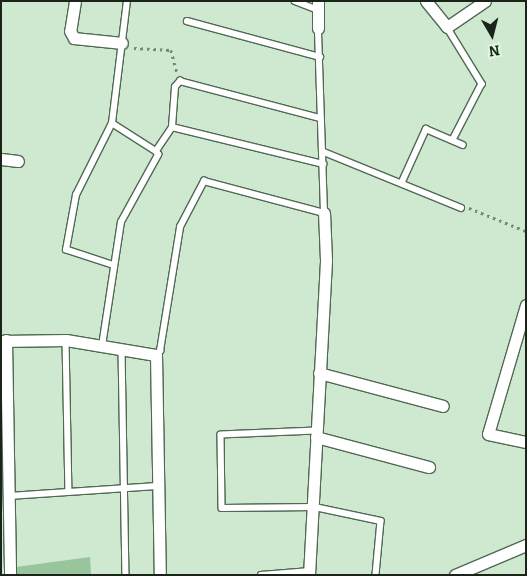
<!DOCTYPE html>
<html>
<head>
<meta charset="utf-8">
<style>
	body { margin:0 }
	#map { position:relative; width:527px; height:576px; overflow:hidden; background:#cee9d0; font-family:Bitter,serif }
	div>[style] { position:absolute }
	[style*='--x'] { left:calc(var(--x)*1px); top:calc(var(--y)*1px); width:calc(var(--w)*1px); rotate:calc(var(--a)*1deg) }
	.green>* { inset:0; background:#98c59b }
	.path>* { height:2.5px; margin-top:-1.25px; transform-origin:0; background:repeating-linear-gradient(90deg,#768877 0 2.5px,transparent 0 6.5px) }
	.roads { filter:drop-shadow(1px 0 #516953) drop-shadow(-1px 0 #516953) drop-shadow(0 1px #516953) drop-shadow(0 -1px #516953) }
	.lane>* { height:5.5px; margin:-2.75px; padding:0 2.75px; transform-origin:2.75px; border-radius:2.75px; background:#fff }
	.street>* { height:11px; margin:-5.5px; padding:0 5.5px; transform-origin:5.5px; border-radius:5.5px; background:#fff }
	span { translate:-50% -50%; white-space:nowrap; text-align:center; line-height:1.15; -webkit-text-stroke:4px #dcf6dd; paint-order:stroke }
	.frame { position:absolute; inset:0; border:2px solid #1a241b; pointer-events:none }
	.north { position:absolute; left:467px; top:10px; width:50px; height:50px; -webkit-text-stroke:4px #dcf6dd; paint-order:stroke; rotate:172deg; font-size:14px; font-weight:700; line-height:20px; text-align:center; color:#1a241b }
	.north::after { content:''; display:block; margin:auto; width:18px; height:22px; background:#1a241b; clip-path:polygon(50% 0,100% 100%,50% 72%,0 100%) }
</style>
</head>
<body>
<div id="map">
	<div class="green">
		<div style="clip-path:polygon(90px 557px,91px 575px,120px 575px,16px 575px,16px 567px)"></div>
	</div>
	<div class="path">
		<div style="--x:134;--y:48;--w:37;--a:3"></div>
		<div style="--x:171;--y:50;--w:23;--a:75"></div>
		<div style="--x:469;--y:208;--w:61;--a:22"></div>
	</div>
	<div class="roads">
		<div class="lane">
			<div style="--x:295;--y:1;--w:25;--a:21"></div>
			<div style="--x:187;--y:21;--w:138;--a:15.1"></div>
			<div style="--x:447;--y:27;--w:67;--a:58.4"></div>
			<div style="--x:482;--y:84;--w:63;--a:117.4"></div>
			<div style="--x:112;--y:123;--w:52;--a:32.5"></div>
			<div style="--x:172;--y:127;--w:156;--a:13.7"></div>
			<div style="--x:324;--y:152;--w:148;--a:22.2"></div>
			<div style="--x:402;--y:182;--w:58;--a:-65.6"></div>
			<div style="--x:426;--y:129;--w:40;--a:23.4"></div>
			<div style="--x:112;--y:265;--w:48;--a:-161.9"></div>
			<div style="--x:66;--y:250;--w:56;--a:-79.7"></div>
			<div style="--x:76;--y:195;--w:80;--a:-63.4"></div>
			<div style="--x:112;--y:123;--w:123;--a:-83"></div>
			<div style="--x:66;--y:340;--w:150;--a:88.9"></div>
			<div style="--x:102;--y:346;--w:125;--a:-81.3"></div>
			<div style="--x:121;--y:222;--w:77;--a:-61.1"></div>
			<div style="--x:158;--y:155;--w:4;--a:-117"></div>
			<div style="--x:156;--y:151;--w:29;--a:-56"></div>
			<div style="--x:172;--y:127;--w:40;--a:-85.7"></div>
			<div style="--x:175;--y:87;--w:8;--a:-50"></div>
			<div style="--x:180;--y:81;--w:145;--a:14.8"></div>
			<div style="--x:122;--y:350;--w:225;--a:89"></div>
			<div style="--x:156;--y:355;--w:6;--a:-45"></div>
			<div style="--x:160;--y:351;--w:126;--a:-80.8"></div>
			<div style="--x:180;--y:227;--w:52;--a:-62.4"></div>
			<div style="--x:204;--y:181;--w:124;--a:14.9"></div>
			<div style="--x:324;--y:213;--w:185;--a:-91.9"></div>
			<div style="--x:316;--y:431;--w:95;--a:177.6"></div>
			<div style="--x:221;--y:435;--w:73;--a:89.2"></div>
			<div style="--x:222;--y:508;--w:93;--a:-0.6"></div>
			<div style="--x:315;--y:507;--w:67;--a:12"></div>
			<div style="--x:381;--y:521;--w:54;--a:95.3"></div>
			<div style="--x:8;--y:496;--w:150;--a:-3.8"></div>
			<div style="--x:261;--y:575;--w:49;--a:-4.7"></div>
		</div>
		<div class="street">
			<div style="--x:75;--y:1;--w:30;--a:99"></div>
			<div style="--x:70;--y:31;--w:8;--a:60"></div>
			<div style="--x:74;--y:38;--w:48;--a:5.9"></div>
			<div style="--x:318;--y:1;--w:27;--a:90"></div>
			<div style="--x:426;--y:1;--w:33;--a:51"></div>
			<div style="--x:447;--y:27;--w:46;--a:-34.4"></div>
			<div style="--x:1;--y:159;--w:17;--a:7"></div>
			<div style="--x:526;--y:305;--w:134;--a:106.4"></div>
			<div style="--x:488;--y:434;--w:39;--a:12"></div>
			<div style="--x:6;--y:340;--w:235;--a:89"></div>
			<div style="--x:1;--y:341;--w:65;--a:-0.9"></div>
			<div style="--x:66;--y:340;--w:91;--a:9.5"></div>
			<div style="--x:156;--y:355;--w:220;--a:89"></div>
			<div style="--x:319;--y:373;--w:128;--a:14.9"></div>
			<div style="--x:316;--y:437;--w:117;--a:14.9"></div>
			<div style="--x:309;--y:575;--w:315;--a:-86.9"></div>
			<div style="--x:326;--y:260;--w:47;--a:-92.4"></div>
			<div style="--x:455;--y:575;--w:77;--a:-22.9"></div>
		</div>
	</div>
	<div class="frame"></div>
	<div class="north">N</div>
</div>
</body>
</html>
